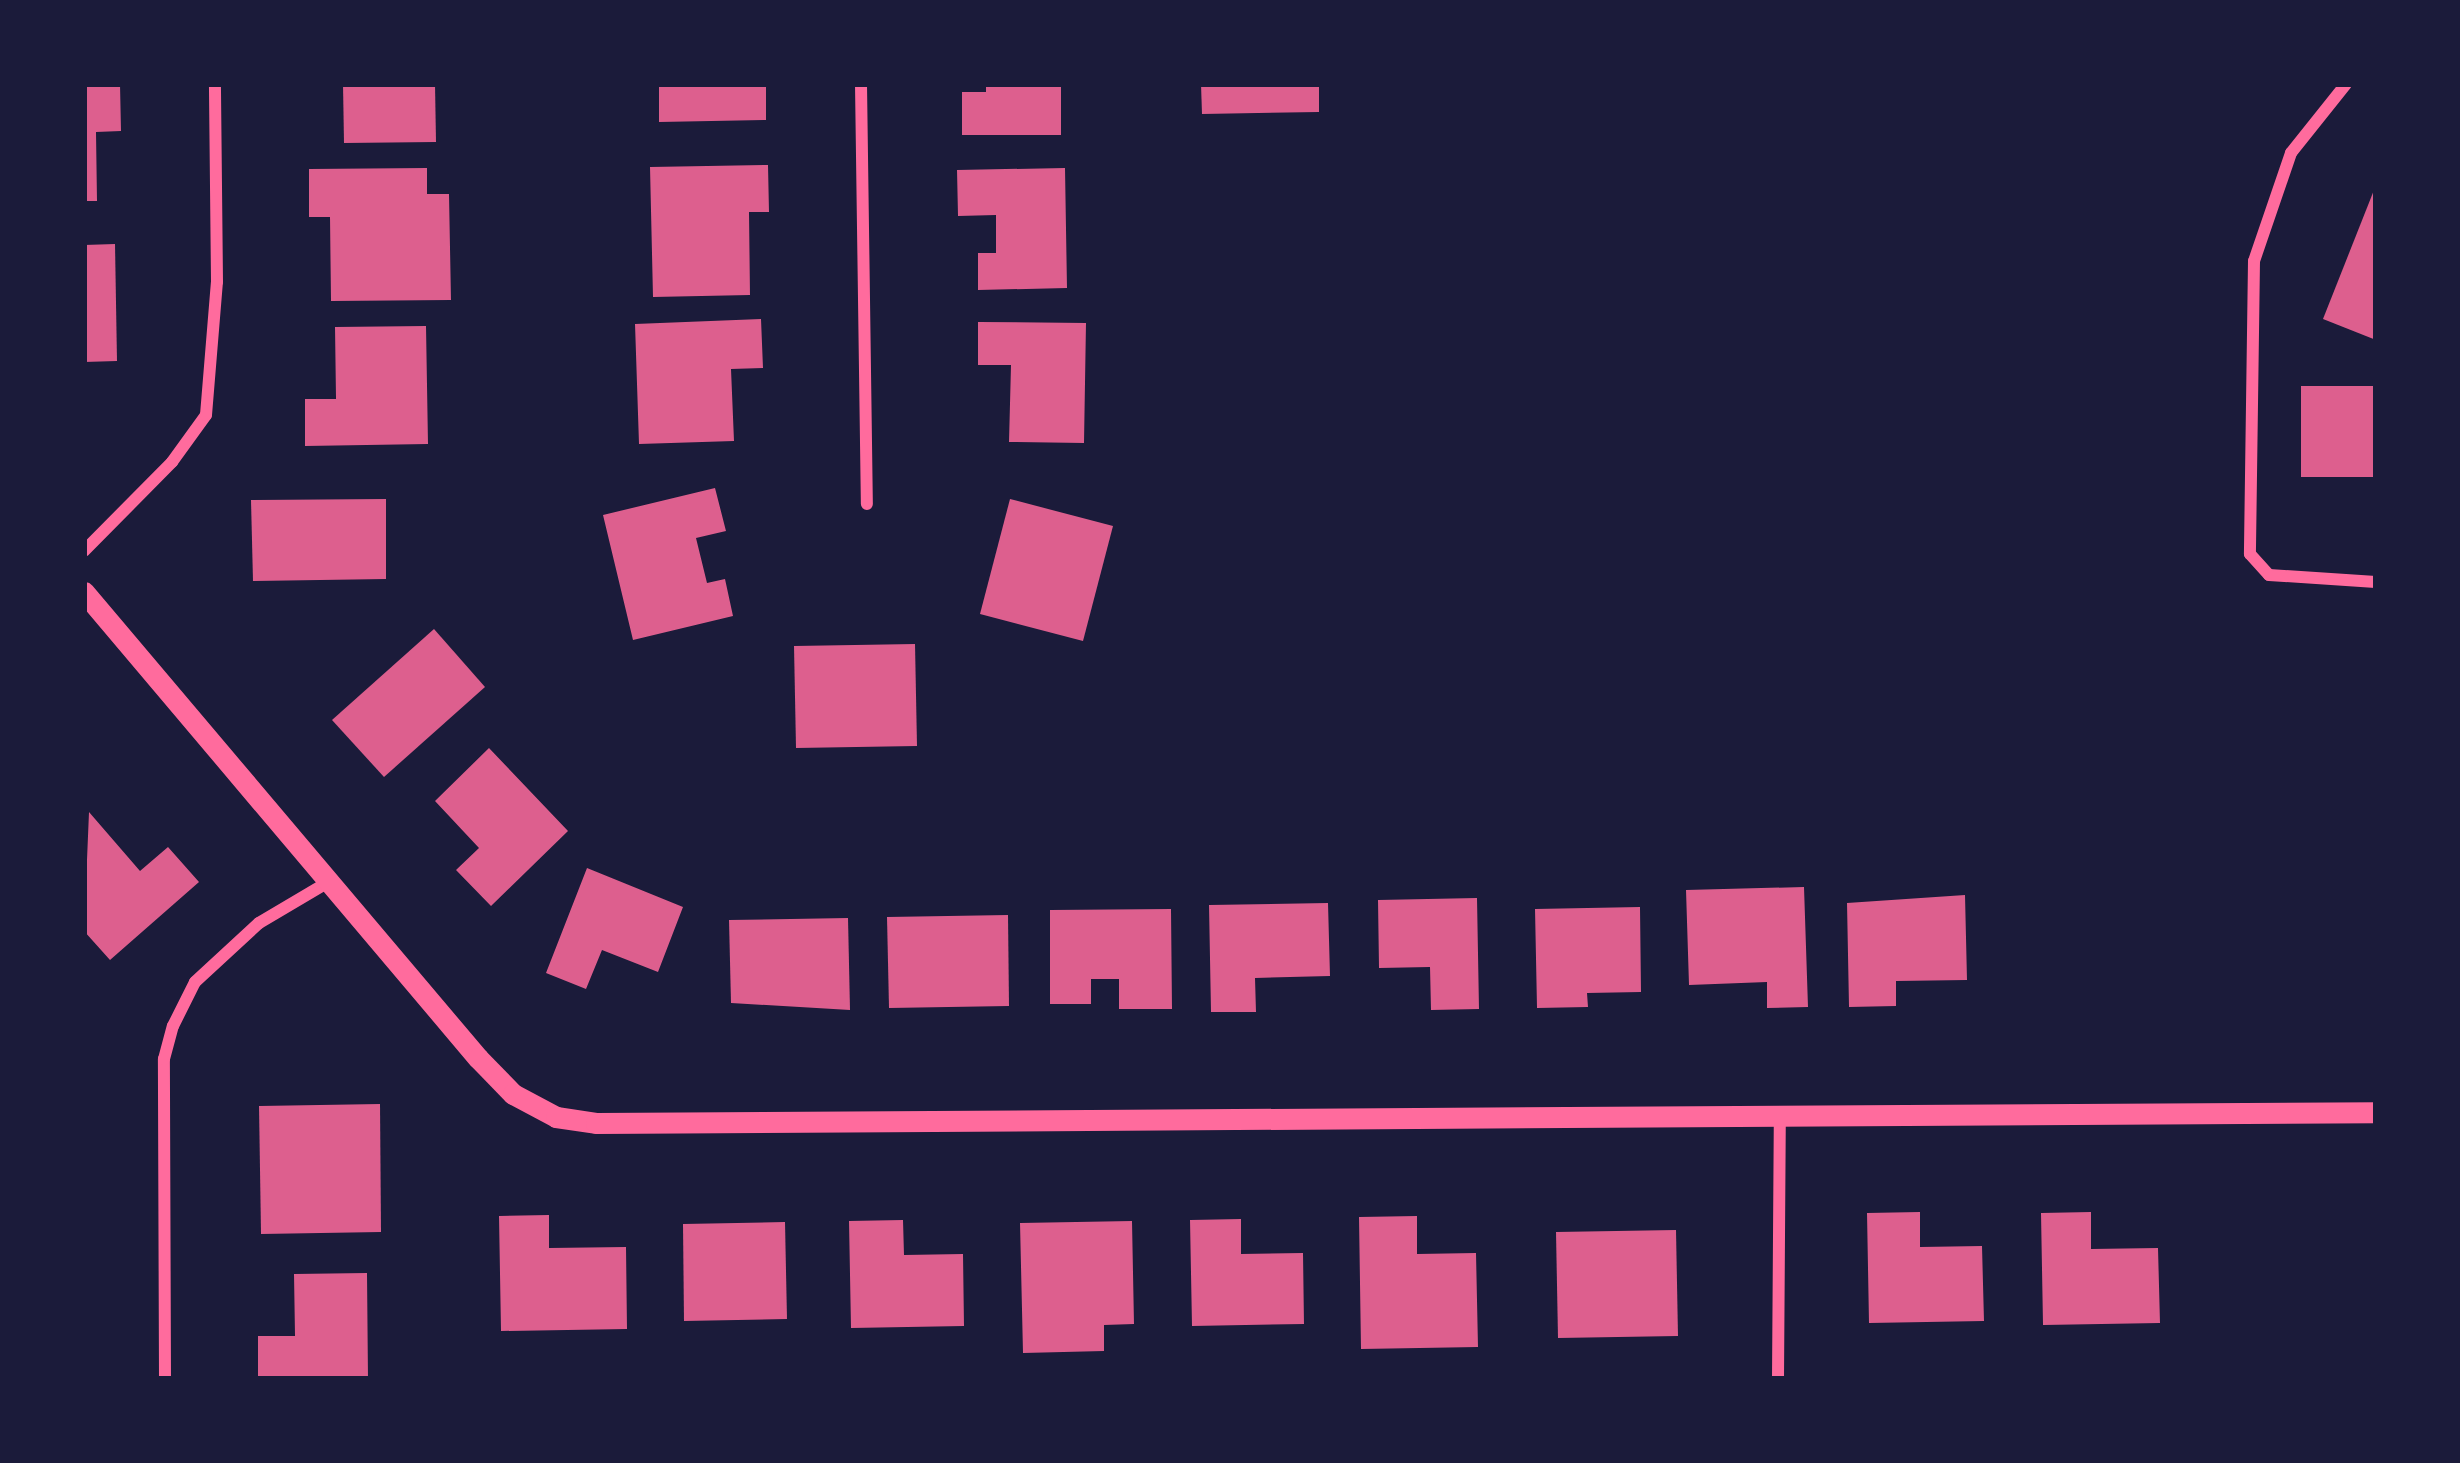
<!DOCTYPE html>
<html>
<head>
<meta charset="utf-8">
<style>
	body { margin:0 }
	#map { position:relative; width:2460px; height:1463px; overflow:hidden; background:#1b1b3a; font-family:Karla,sans-serif }
	div>[style] { position:absolute }
	[style*='--x'] { left:calc(var(--x)*1px); top:calc(var(--y)*1px); width:calc(var(--w)*1px); rotate:calc(var(--a)*1deg) }
	.building>* { inset:0; background:#dd5f8e }
	.minor>* { height:12px; margin:-6px; padding:0 6px; transform-origin:6px; border-radius:6px; background:#ff6b9d }
	.tertiary>* { height:21px; margin:-10.5px; padding:0 10.5px; transform-origin:10.5px; border-radius:10.5px; background:#ff6b9d }
	span { translate:-50% -50%; white-space:nowrap; text-align:center; line-height:1.15; -webkit-text-stroke:10px #1b1b3a; paint-order:stroke }
	.frame { position:absolute; inset:0; border:87px solid #1b1b3a; pointer-events:none }
</style>
</head>
<body>
<div id="map">
	<div class="building">
		<div style="clip-path:polygon(84px 84px,120px 84px,121px 131px,96px 132px,97px 201px,84px 201px)"></div>
		<div style="clip-path:polygon(343px 84px,435px 84px,436px 142px,344px 143px)"></div>
		<div style="clip-path:polygon(659px 84px,766px 84px,766px 120px,659px 122px)"></div>
		<div style="clip-path:polygon(986px 84px,1061px 84px,1061px 135px,962px 135px,962px 92px,986px 92px)"></div>
		<div style="clip-path:polygon(1201px 84px,1319px 84px,1319px 112px,1202px 114px)"></div>
		<div style="clip-path:polygon(768px 165px,769px 212px,749px 212px,750px 295px,653px 297px,650px 167px)"></div>
		<div style="clip-path:polygon(427px 168px,427px 194px,449px 194px,451px 300px,331px 301px,330px 217px,309px 217px,309px 169px)"></div>
		<div style="clip-path:polygon(1065px 168px,1067px 288px,978px 290px,978px 253px,996px 253px,996px 215px,958px 216px,957px 170px)"></div>
		<div style="clip-path:polygon(2376px 185px,2376px 340px,2323px 319px)"></div>
		<div style="clip-path:polygon(115px 244px,117px 361px,84px 362px,84px 245px)"></div>
		<div style="clip-path:polygon(761px 319px,763px 368px,731px 369px,734px 441px,639px 444px,635px 324px)"></div>
		<div style="clip-path:polygon(978px 322px,1086px 323px,1084px 443px,1009px 442px,1011px 365px,978px 365px)"></div>
		<div style="clip-path:polygon(426px 326px,428px 444px,305px 446px,305px 399px,336px 399px,335px 327px)"></div>
		<div style="clip-path:polygon(2301px 386px,2376px 386px,2376px 477px,2301px 477px)"></div>
		<div style="clip-path:polygon(715px 488px,726px 531px,696px 538px,707px 583px,725px 579px,733px 616px,633px 640px,603px 515px)"></div>
		<div style="clip-path:polygon(386px 499px,386px 579px,253px 581px,251px 500px)"></div>
		<div style="clip-path:polygon(1010px 499px,1113px 526px,1083px 641px,980px 614px)"></div>
		<div style="clip-path:polygon(434px 629px,485px 687px,384px 777px,332px 720px)"></div>
		<div style="clip-path:polygon(915px 644px,917px 746px,796px 748px,794px 646px)"></div>
		<div style="clip-path:polygon(489px 748px,568px 831px,491px 906px,456px 870px,479px 848px,435px 801px)"></div>
		<div style="clip-path:polygon(89px 812px,140px 871px,168px 847px,199px 882px,110px 960px,84px 931px)"></div>
		<div style="clip-path:polygon(587px 868px,683px 907px,658px 972px,602px 950px,586px 989px,546px 973px)"></div>
		<div style="clip-path:polygon(1804px 887px,1808px 1007px,1767px 1008px,1767px 982px,1689px 985px,1686px 890px)"></div>
		<div style="clip-path:polygon(1965px 895px,1967px 980px,1896px 981px,1896px 1006px,1849px 1007px,1847px 903px)"></div>
		<div style="clip-path:polygon(1477px 898px,1479px 1009px,1431px 1010px,1430px 967px,1379px 968px,1378px 900px)"></div>
		<div style="clip-path:polygon(1328px 903px,1330px 976px,1255px 978px,1256px 1012px,1211px 1012px,1209px 905px)"></div>
		<div style="clip-path:polygon(1640px 907px,1641px 992px,1587px 993px,1588px 1007px,1537px 1008px,1535px 909px)"></div>
		<div style="clip-path:polygon(1171px 909px,1172px 1009px,1119px 1009px,1119px 979px,1091px 979px,1091px 1004px,1050px 1004px,1050px 910px)"></div>
		<div style="clip-path:polygon(1008px 915px,1009px 1006px,889px 1008px,887px 917px)"></div>
		<div style="clip-path:polygon(848px 918px,850px 1010px,731px 1003px,729px 920px)"></div>
		<div style="clip-path:polygon(380px 1104px,381px 1232px,261px 1234px,259px 1106px)"></div>
		<div style="clip-path:polygon(1920px 1212px,1920px 1247px,1982px 1246px,1984px 1321px,1869px 1323px,1867px 1213px)"></div>
		<div style="clip-path:polygon(2091px 1212px,2091px 1249px,2158px 1248px,2160px 1323px,2043px 1325px,2041px 1213px)"></div>
		<div style="clip-path:polygon(549px 1215px,549px 1248px,626px 1247px,627px 1329px,501px 1331px,499px 1216px)"></div>
		<div style="clip-path:polygon(1417px 1216px,1417px 1254px,1476px 1253px,1478px 1347px,1361px 1349px,1359px 1217px)"></div>
		<div style="clip-path:polygon(1241px 1219px,1241px 1254px,1303px 1253px,1304px 1324px,1192px 1326px,1190px 1220px)"></div>
		<div style="clip-path:polygon(903px 1220px,904px 1255px,963px 1254px,964px 1326px,851px 1328px,849px 1221px)"></div>
		<div style="clip-path:polygon(1132px 1221px,1134px 1324px,1104px 1325px,1104px 1351px,1023px 1353px,1020px 1223px)"></div>
		<div style="clip-path:polygon(785px 1222px,787px 1319px,684px 1321px,683px 1224px)"></div>
		<div style="clip-path:polygon(1676px 1230px,1678px 1336px,1558px 1338px,1556px 1232px)"></div>
		<div style="clip-path:polygon(367px 1273px,368px 1379px,258px 1379px,258px 1336px,295px 1336px,294px 1274px)"></div>
	</div>
	<div class="minor">
		<div style="--x:861;--y:84;--w:420;--a:89.2"></div>
		<div style="--x:2346;--y:84;--w:88;--a:128.6"></div>
		<div style="--x:2291;--y:153;--w:114;--a:108.9"></div>
		<div style="--x:2254;--y:261;--w:293;--a:90.8"></div>
		<div style="--x:2250;--y:554;--w:28;--a:48"></div>
		<div style="--x:2269;--y:575;--w:107;--a:3.7"></div>
		<div style="--x:84;--y:551;--w:125;--a:-45.3"></div>
		<div style="--x:172;--y:462;--w:58;--a:-54.1"></div>
		<div style="--x:206;--y:415;--w:133;--a:-85.3"></div>
		<div style="--x:217;--y:282;--w:198;--a:-90.6"></div>
		<div style="--x:165;--y:1379;--w:320;--a:-90.2"></div>
		<div style="--x:164;--y:1059;--w:34;--a:-75"></div>
		<div style="--x:173;--y:1026;--w:49;--a:-63.4"></div>
		<div style="--x:195;--y:982;--w:87;--a:-42.7"></div>
		<div style="--x:259;--y:923;--w:82;--a:-30.6"></div>
		<div style="--x:1778;--y:1379;--w:261;--a:-89.6"></div>
	</div>
	<div class="tertiary">
		<div style="--x:84;--y:592;--w:610;--a:49.79"></div>
		<div style="--x:478;--y:1058;--w:50;--a:45.8"></div>
		<div style="--x:513;--y:1094;--w:49;--a:28.1"></div>
		<div style="--x:556;--y:1117;--w:40;--a:8.5"></div>
		<div style="--x:596;--y:1123;--w:1780;--a:-0.35"></div>
	</div>
	<div class="frame"></div>
</div>
</body>
</html>
